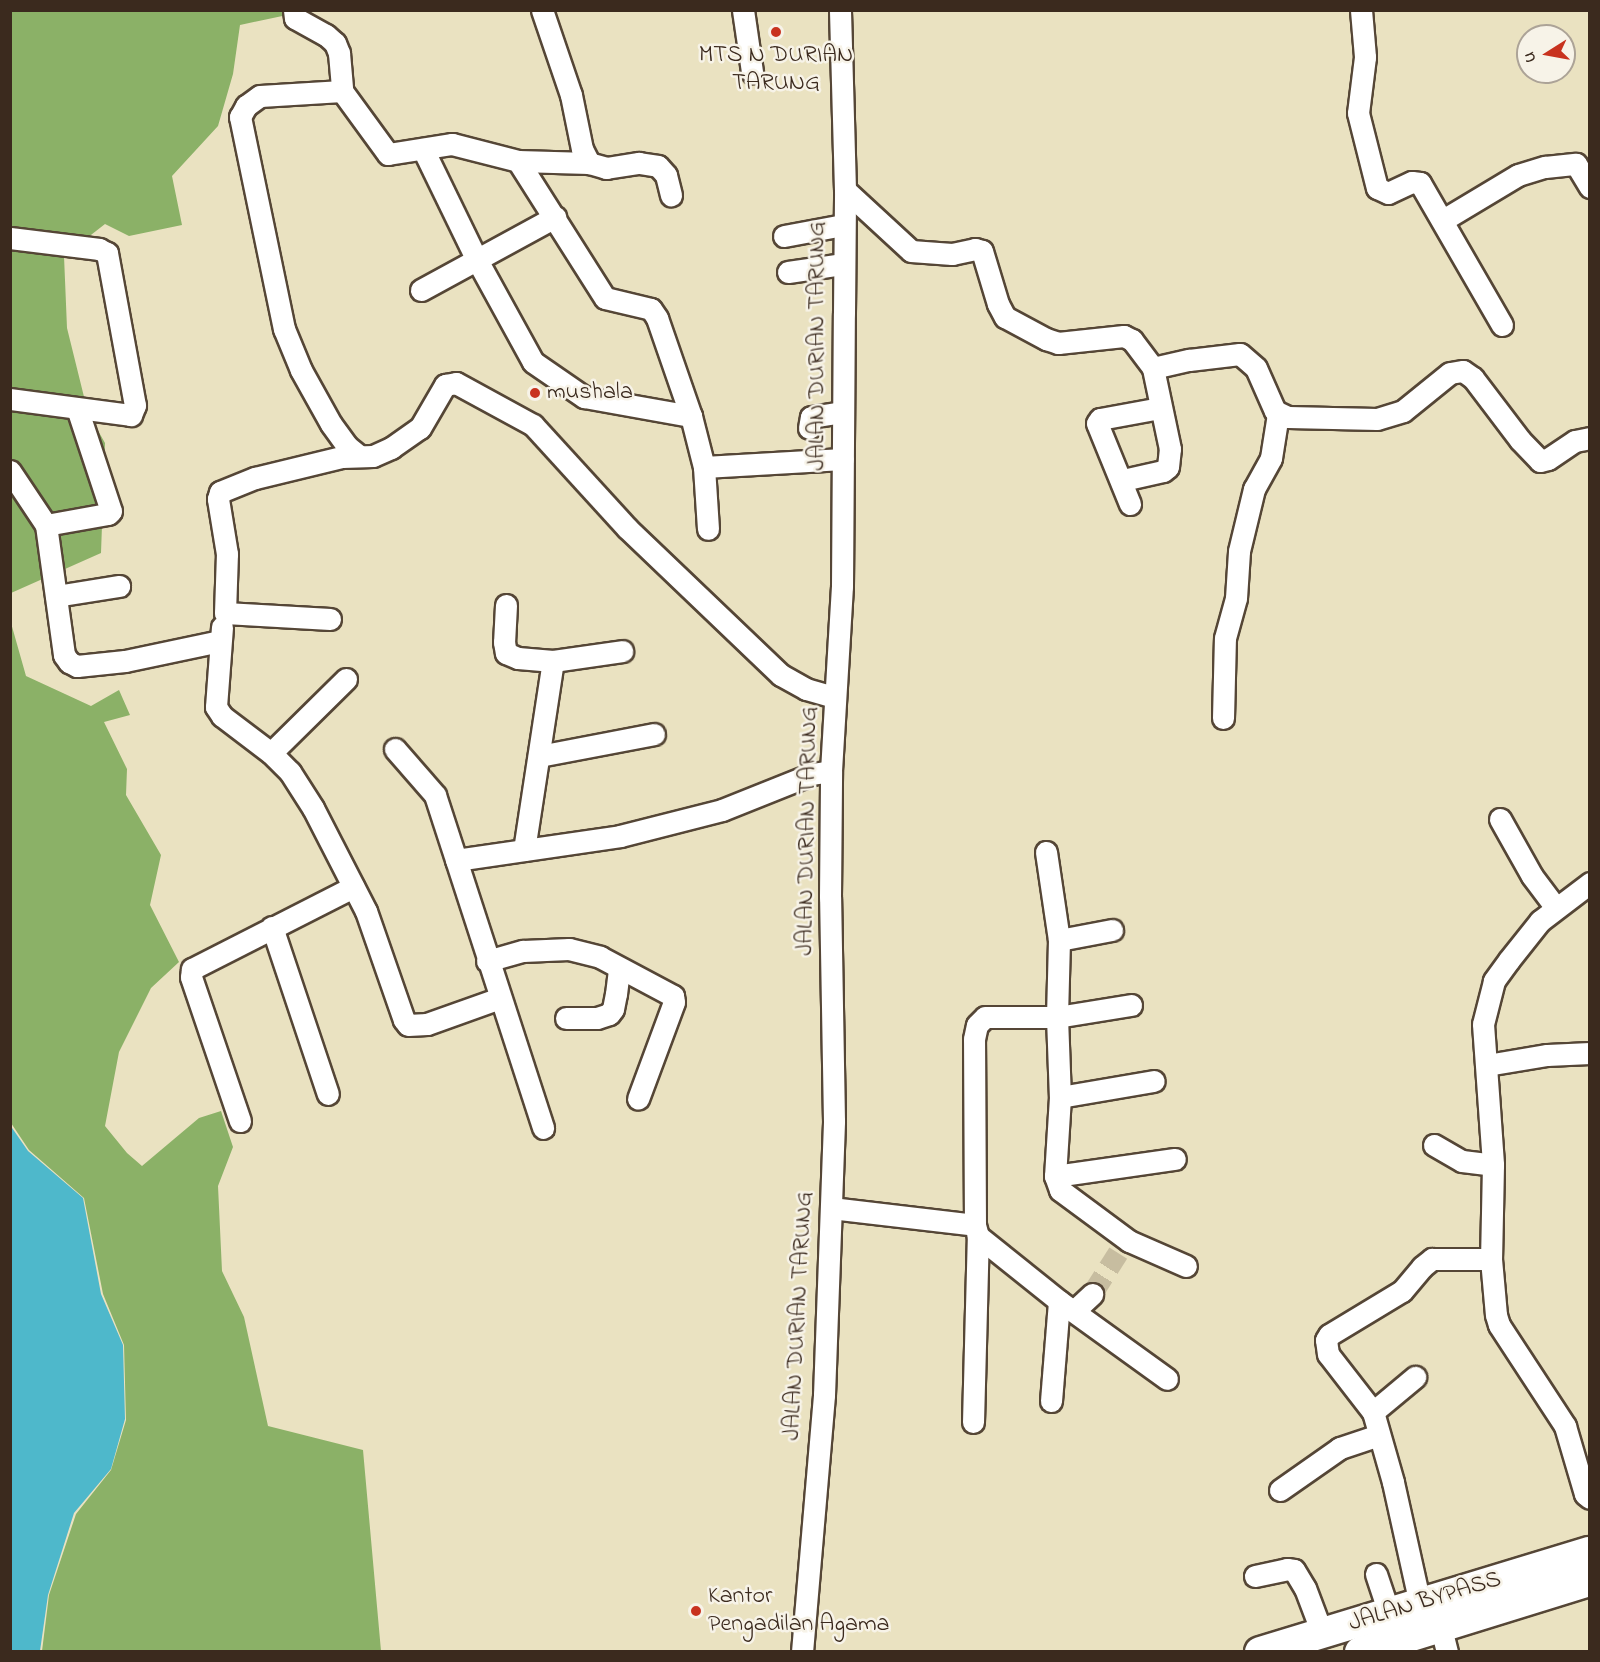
<!DOCTYPE html>
<html>
<head>
<meta charset="utf-8">
<style>
	body { margin:0 }
	#map { position:relative; width:1600px; height:1662px; overflow:hidden; background:#eae2c1; font-family:"Indie Flower",sans-serif }
	div>[style] { position:absolute }
	[style*='--x'] { left:calc(var(--x)*1px); top:calc(var(--y)*1px); width:calc(var(--w)*1px); rotate:calc(var(--a)*1deg) }
	.forest>* { inset:0; background:#8bb167 }
	.water>* { inset:0; background:#4eb8cb }
	.minor-tunnel>* { height:21px; margin-top:-10.5px; transform-origin:0; background:repeating-linear-gradient(90deg,#c7bda0 0 21px,transparent 0 31px) }
	.roads { filter:drop-shadow(2px 0 #554636) drop-shadow(-2px 0 #554636) drop-shadow(0 2px #554636) drop-shadow(0 -2px #554636) }
	.minor>* { height:21px; margin:-10.5px; padding:0 10.5px; transform-origin:10.5px; border-radius:10.5px; background:#fff }
	.highway>* { height:30px; margin:-15px; padding:0 15px; transform-origin:15px; border-radius:15px; background:#fff }
	.dots>* { width:16px; height:16px; translate:-50% -50%; box-sizing:border-box; border:3px solid #f7f3e8; border-radius:50% }
	span { translate:-50% -50%; white-space:nowrap; text-align:center; line-height:1.15; -webkit-text-stroke:5px #f7f3e8; paint-order:stroke }
	.poi-label { font-size:24px; color:#3b2a1e }
	.left { translate:0 -50%; text-align:left }
	.street-label { font-size:24px; color:#3b2a1e }
	.frame { position:absolute; inset:0; border:12px solid #3b2a1e; pointer-events:none }
	.north { position:absolute; left:1516px; top:24px; width:60px; height:60px; box-sizing:border-box; background:#f7f3e8; border:2px solid #aca397; border-radius:50%; rotate:259deg; font-size:16px; font-weight:700; line-height:24px; text-align:center; color:#3b2a1e }
	.north::after { content:''; display:block; margin:auto; width:21px; height:27px; background:#c8321e; clip-path:polygon(50% 0,100% 100%,50% 72%,0 100%) }
</style>
</head>
<body>
<div id="map">
	<div class="forest">
		<div style="clip-path:polygon(11px 11px,306px 11px,240px 25px,233px 74px,218px 126px,172px 176px,182px 225px,129px 236px,105px 224px,64px 256px,67px 328px,88px 413px,105px 443px,101px 553px,11px 593px)"></div>
		<div style="clip-path:polygon(11px 623px,26px 676px,91px 706px,119px 690px,130px 715px,104px 722px,127px 769px,126px 795px,161px 855px,150px 905px,179px 962px,151px 988px,119px 1052px,105px 1126px,127px 1153px,142px 1166px,199px 1118px,221px 1111px,233px 1147px,218px 1186px,222px 1271px,244px 1317px,268px 1426px,363px 1450px,381px 1651px,42px 1651px,49px 1595px,76px 1514px,111px 1470px,126px 1420px,124px 1345px,103px 1294px,84px 1198px,29px 1150px,11px 1123px)"></div>
	</div>
	<div class="water">
		<div style="clip-path:polygon(10px 1125px,28px 1151px,83px 1198px,101px 1294px,123px 1345px,125px 1419px,111px 1469px,74px 1513px,48px 1595px,40px 1651px,11px 1651px)"></div>
	</div>
	<div class="minor-tunnel">
		<div style="--x:1092;--y:1294;--w:49;--a:-57.6"></div>
	</div>
	<div class="roads">
		<div class="minor">
			<div style="--x:294;--y:10;--w:8;--a:83"></div>
			<div style="--x:295;--y:18;--w:35;--a:29"></div>
			<div style="--x:326;--y:35;--w:12;--a:42"></div>
			<div style="--x:335;--y:43;--w:11;--a:68"></div>
			<div style="--x:339;--y:53;--w:38;--a:85"></div>
			<div style="--x:542;--y:10;--w:90;--a:71.2"></div>
			<div style="--x:571;--y:95;--w:55;--a:78.5"></div>
			<div style="--x:582;--y:149;--w:16;--a:63"></div>
			<div style="--x:589;--y:163;--w:18;--a:16"></div>
			<div style="--x:606;--y:168;--w:33;--a:-9"></div>
			<div style="--x:639;--y:163;--w:19;--a:9"></div>
			<div style="--x:658;--y:166;--w:12;--a:48"></div>
			<div style="--x:666;--y:175;--w:21;--a:76"></div>
			<div style="--x:743;--y:10;--w:63;--a:81.7"></div>
			<div style="--x:1361;--y:10;--w:47;--a:85.1"></div>
			<div style="--x:1365;--y:57;--w:56;--a:97.1"></div>
			<div style="--x:1358;--y:113;--w:77;--a:75.8"></div>
			<div style="--x:1377;--y:188;--w:12;--a:24"></div>
			<div style="--x:1388;--y:193;--w:26;--a:-25"></div>
			<div style="--x:1412;--y:182;--w:8;--a:7"></div>
			<div style="--x:1420;--y:183;--w:164;--a:60"></div>
			<div style="--x:423;--y:149;--w:123;--a:64.1"></div>
			<div style="--x:477;--y:260;--w:116;--a:61.2"></div>
			<div style="--x:533;--y:362;--w:62;--a:34.5"></div>
			<div style="--x:584;--y:397;--w:109;--a:10.1"></div>
			<div style="--x:518;--y:161;--w:162;--a:57.6"></div>
			<div style="--x:605;--y:298;--w:47;--a:13.4"></div>
			<div style="--x:651;--y:309;--w:11;--a:56"></div>
			<div style="--x:657;--y:318;--w:104;--a:70.9"></div>
			<div style="--x:691;--y:416;--w:53;--a:75.7"></div>
			<div style="--x:704;--y:467;--w:62;--a:86.3"></div>
			<div style="--x:845;--y:190;--w:90;--a:42.7"></div>
			<div style="--x:911;--y:251;--w:41;--a:4.2"></div>
			<div style="--x:952;--y:254;--w:24;--a:-12"></div>
			<div style="--x:975;--y:249;--w:7;--a:16"></div>
			<div style="--x:982;--y:251;--w:55;--a:73.2"></div>
			<div style="--x:998;--y:304;--w:15;--a:62"></div>
			<div style="--x:1005;--y:317;--w:47;--a:28.2"></div>
			<div style="--x:1046;--y:339;--w:13;--a:18"></div>
			<div style="--x:1058;--y:343;--w:66;--a:-6.1"></div>
			<div style="--x:1124;--y:336;--w:9;--a:27"></div>
			<div style="--x:1132;--y:340;--w:35;--a:53"></div>
			<div style="--x:1153;--y:368;--w:37;--a:-13"></div>
			<div style="--x:1189;--y:360;--w:51;--a:-6.7"></div>
			<div style="--x:1240;--y:354;--w:21;--a:41"></div>
			<div style="--x:1256;--y:368;--w:47;--a:66.2"></div>
			<div style="--x:1275;--y:411;--w:14;--a:25"></div>
			<div style="--x:1288;--y:417;--w:89;--a:1.3"></div>
			<div style="--x:1377;--y:419;--w:27;--a:-17"></div>
			<div style="--x:1403;--y:411;--w:60;--a:-39"></div>
			<div style="--x:1450;--y:373;--w:13;--a:-9"></div>
			<div style="--x:1463;--y:371;--w:12;--a:35"></div>
			<div style="--x:1473;--y:378;--w:78;--a:52.8"></div>
			<div style="--x:1520;--y:440;--w:29;--a:46"></div>
			<div style="--x:1540;--y:461;--w:8;--a:-14"></div>
			<div style="--x:1548;--y:459;--w:32;--a:-34"></div>
			<div style="--x:1575;--y:441;--w:15;--a:-11"></div>
			<div style="--x:1443;--y:220;--w:87;--a:-31"></div>
			<div style="--x:1518;--y:175;--w:28;--a:-17"></div>
			<div style="--x:1545;--y:167;--w:31;--a:-6"></div>
			<div style="--x:1576;--y:164;--w:27;--a:59"></div>
			<div style="--x:784;--y:236;--w:60;--a:-10.6"></div>
			<div style="--x:10;--y:238;--w:90;--a:7"></div>
			<div style="--x:99;--y:249;--w:9;--a:27"></div>
			<div style="--x:107;--y:253;--w:155;--a:79.6"></div>
			<div style="--x:135;--y:405;--w:11;--a:112"></div>
			<div style="--x:131;--y:415;--w:122;--a:-172.5"></div>
			<div style="--x:788;--y:272;--w:56;--a:-8.3"></div>
			<div style="--x:421;--y:290;--w:153;--a:-28.6"></div>
			<div style="--x:809;--y:428;--w:11;--a:-80"></div>
			<div style="--x:811;--y:417;--w:31;--a:-9"></div>
			<div style="--x:358;--y:455;--w:14;--a:-141"></div>
			<div style="--x:347;--y:446;--w:27;--a:-126"></div>
			<div style="--x:331;--y:424;--w:62;--a:-119.1"></div>
			<div style="--x:301;--y:370;--w:44;--a:-112.5"></div>
			<div style="--x:284;--y:329;--w:217;--a:-101.7"></div>
			<div style="--x:240;--y:117;--w:13;--a:-61"></div>
			<div style="--x:246;--y:106;--w:17;--a:-36"></div>
			<div style="--x:260;--y:96;--w:82;--a:-3.5"></div>
			<div style="--x:342;--y:91;--w:78;--a:53.9"></div>
			<div style="--x:388;--y:154;--w:65;--a:-8.9"></div>
			<div style="--x:452;--y:144;--w:68;--a:14.4"></div>
			<div style="--x:518;--y:161;--w:71;--a:1.6"></div>
			<div style="--x:704;--y:467;--w:139;--a:-3.3"></div>
			<div style="--x:10;--y:471;--w:65;--a:56.3"></div>
			<div style="--x:46;--y:525;--w:131;--a:82.1"></div>
			<div style="--x:64;--y:655;--w:9;--a:54"></div>
			<div style="--x:69;--y:662;--w:9;--a:27"></div>
			<div style="--x:77;--y:666;--w:48;--a:-5.9"></div>
			<div style="--x:125;--y:661;--w:97;--a:-11.9"></div>
			<div style="--x:1123;--y:480;--w:41;--a:-12.7"></div>
			<div style="--x:1163;--y:471;--w:6;--a:-39"></div>
			<div style="--x:1168;--y:467;--w:18;--a:-84"></div>
			<div style="--x:1170;--y:449;--w:83;--a:-101.9"></div>
			<div style="--x:1130;--y:504;--w:87;--a:-112.2"></div>
			<div style="--x:1097;--y:423;--w:5;--a:-53"></div>
			<div style="--x:1100;--y:419;--w:61;--a:-10.4"></div>
			<div style="--x:46;--y:525;--w:63;--a:-10.1"></div>
			<div style="--x:108;--y:514;--w:4;--a:-45"></div>
			<div style="--x:111;--y:511;--w:108;--a:-108.3"></div>
			<div style="--x:56;--y:596;--w:64;--a:-9"></div>
			<div style="--x:506;--y:605;--w:37;--a:93"></div>
			<div style="--x:504;--y:642;--w:11;--a:80"></div>
			<div style="--x:506;--y:653;--w:13;--a:23"></div>
			<div style="--x:518;--y:658;--w:35;--a:5"></div>
			<div style="--x:330;--y:619;--w:105;--a:-176.7"></div>
			<div style="--x:225;--y:613;--w:59;--a:-88.1"></div>
			<div style="--x:227;--y:554;--w:56;--a:-99.3"></div>
			<div style="--x:218;--y:499;--w:7;--a:-74"></div>
			<div style="--x:220;--y:492;--w:38;--a:-22"></div>
			<div style="--x:255;--y:478;--w:89;--a:-13.6"></div>
			<div style="--x:342;--y:457;--w:31;--a:-2"></div>
			<div style="--x:373;--y:456;--w:20;--a:-24"></div>
			<div style="--x:391;--y:448;--w:35;--a:-35"></div>
			<div style="--x:420;--y:428;--w:50;--a:-59.8"></div>
			<div style="--x:445;--y:385;--w:11;--a:-10"></div>
			<div style="--x:456;--y:383;--w:88;--a:28.6"></div>
			<div style="--x:533;--y:425;--w:139;--a:47.6"></div>
			<div style="--x:627;--y:528;--w:213;--a:43.7"></div>
			<div style="--x:781;--y:675;--w:29;--a:29"></div>
			<div style="--x:806;--y:689;--w:29;--a:16"></div>
			<div style="--x:222;--y:627;--w:80;--a:94.3"></div>
			<div style="--x:216;--y:707;--w:11;--a:56"></div>
			<div style="--x:222;--y:716;--w:61;--a:37.1"></div>
			<div style="--x:346;--y:679;--w:105;--a:135.4"></div>
			<div style="--x:271;--y:753;--w:27;--a:45"></div>
			<div style="--x:290;--y:772;--w:43;--a:57.4"></div>
			<div style="--x:313;--y:808;--w:116;--a:62.8"></div>
			<div style="--x:366;--y:911;--w:115;--a:70.8"></div>
			<div style="--x:404;--y:1020;--w:6;--a:51"></div>
			<div style="--x:408;--y:1025;--w:19;--a:-3"></div>
			<div style="--x:427;--y:1024;--w:77;--a:-19.6"></div>
			<div style="--x:1223;--y:718;--w:80;--a:-88.6"></div>
			<div style="--x:1225;--y:638;--w:41;--a:-74.6"></div>
			<div style="--x:1236;--y:598;--w:47;--a:-86.3"></div>
			<div style="--x:1239;--y:551;--w:64;--a:-76.4"></div>
			<div style="--x:1254;--y:489;--w:35;--a:-61"></div>
			<div style="--x:1271;--y:458;--w:45;--a:-81"></div>
			<div style="--x:395;--y:749;--w:61;--a:49"></div>
			<div style="--x:435;--y:795;--w:350;--a:72"></div>
			<div style="--x:539;--y:756;--w:117;--a:-10.8"></div>
			<div style="--x:1500;--y:819;--w:65;--a:60.7"></div>
			<div style="--x:1532;--y:876;--w:40;--a:53"></div>
			<div style="--x:524;--y:850;--w:191;--a:-81.3"></div>
			<div style="--x:553;--y:661;--w:70;--a:-8.2"></div>
			<div style="--x:1046;--y:852;--w:89;--a:81.6"></div>
			<div style="--x:1059;--y:940;--w:77;--a:91.5"></div>
			<div style="--x:1057;--y:1017;--w:80;--a:87.9"></div>
			<div style="--x:1060;--y:1097;--w:79;--a:93.6"></div>
			<div style="--x:1055;--y:1176;--w:15;--a:70"></div>
			<div style="--x:1060;--y:1190;--w:86;--a:36.5"></div>
			<div style="--x:1129;--y:1241;--w:62;--a:23.7"></div>
			<div style="--x:456;--y:860;--w:166;--a:-8.3"></div>
			<div style="--x:620;--y:836;--w:105;--a:-14.3"></div>
			<div style="--x:722;--y:810;--w:97;--a:-21.8"></div>
			<div style="--x:812;--y:774;--w:19;--a:-9"></div>
			<div style="--x:1590;--y:883;--w:63;--a:142.8"></div>
			<div style="--x:1540;--y:921;--w:50;--a:128.5"></div>
			<div style="--x:1509;--y:960;--w:26;--a:126"></div>
			<div style="--x:1494;--y:981;--w:44;--a:104.3"></div>
			<div style="--x:1483;--y:1024;--w:141;--a:85.9"></div>
			<div style="--x:1493;--y:1165;--w:94;--a:91.2"></div>
			<div style="--x:1491;--y:1259;--w:56;--a:84.9"></div>
			<div style="--x:1496;--y:1315;--w:10;--a:73"></div>
			<div style="--x:1499;--y:1325;--w:121;--a:56.8"></div>
			<div style="--x:1565;--y:1426;--w:71;--a:73.6"></div>
			<div style="--x:1585;--y:1494;--w:6;--a:39"></div>
			<div style="--x:272;--y:927;--w:176;--a:71.5"></div>
			<div style="--x:1059;--y:940;--w:54;--a:-10.7"></div>
			<div style="--x:487;--y:961;--w:37;--a:-16"></div>
			<div style="--x:523;--y:951;--w:46;--a:-2.5"></div>
			<div style="--x:569;--y:949;--w:32;--a:14"></div>
			<div style="--x:600;--y:957;--w:83;--a:28.1"></div>
			<div style="--x:673;--y:996;--w:6;--a:81"></div>
			<div style="--x:674;--y:1002;--w:103;--a:110.4"></div>
			<div style="--x:566;--y:1018;--w:31;--a:0"></div>
			<div style="--x:597;--y:1018;--w:13;--a:-18"></div>
			<div style="--x:609;--y:1014;--w:6;--a:-51"></div>
			<div style="--x:613;--y:1009;--w:15;--a:-79"></div>
			<div style="--x:616;--y:994;--w:26;--a:-83"></div>
			<div style="--x:1487;--y:1065;--w:61;--a:-9.5"></div>
			<div style="--x:1547;--y:1055;--w:43;--a:-2.7"></div>
			<div style="--x:1060;--y:1097;--w:95;--a:-9.7"></div>
			<div style="--x:240;--y:1121;--w:152;--a:-108.8"></div>
			<div style="--x:191;--y:977;--w:8;--a:-83"></div>
			<div style="--x:192;--y:969;--w:181;--a:-27"></div>
			<div style="--x:1434;--y:1145;--w:32;--a:30"></div>
			<div style="--x:1462;--y:1161;--w:31;--a:7"></div>
			<div style="--x:1055;--y:1176;--w:121;--a:-8.1"></div>
			<div style="--x:831;--y:1208;--w:145;--a:6.7"></div>
			<div style="--x:975;--y:1225;--w:11;--a:75"></div>
			<div style="--x:978;--y:1236;--w:104;--a:38.7"></div>
			<div style="--x:1059;--y:1301;--w:133;--a:35.8"></div>
			<div style="--x:975;--y:1225;--w:186;--a:-90.3"></div>
			<div style="--x:974;--y:1039;--w:14;--a:-78"></div>
			<div style="--x:977;--y:1025;--w:11;--a:-45"></div>
			<div style="--x:985;--y:1017;--w:72;--a:0"></div>
			<div style="--x:1057;--y:1017;--w:75;--a:-9.2"></div>
			<div style="--x:1074;--y:1311;--w:25;--a:-43"></div>
			<div style="--x:1051;--y:1401;--w:100;--a:-85.4"></div>
			<div style="--x:1373;--y:1412;--w:55;--a:-39.8"></div>
			<div style="--x:973;--y:1422;--w:186;--a:-88.5"></div>
			<div style="--x:1280;--y:1490;--w:73;--a:-35"></div>
			<div style="--x:1340;--y:1448;--w:41;--a:-18.4"></div>
			<div style="--x:1376;--y:1574;--w:41;--a:71.6"></div>
			<div style="--x:1255;--y:1576;--w:33;--a:-12"></div>
			<div style="--x:1287;--y:1569;--w:7;--a:8"></div>
			<div style="--x:1294;--y:1570;--w:21;--a:59"></div>
			<div style="--x:1305;--y:1588;--w:48;--a:69.3"></div>
			<div style="--x:1420;--y:1604;--w:125;--a:-102.5"></div>
			<div style="--x:1393;--y:1482;--w:73;--a:-105.9"></div>
			<div style="--x:1373;--y:1412;--w:73;--a:-127.8"></div>
			<div style="--x:1328;--y:1354;--w:14;--a:-98"></div>
			<div style="--x:1326;--y:1340;--w:6;--a:-59"></div>
			<div style="--x:1329;--y:1335;--w:85;--a:-31.1"></div>
			<div style="--x:1402;--y:1291;--w:31;--a:-50"></div>
			<div style="--x:1422;--y:1267;--w:13;--a:-39"></div>
			<div style="--x:1432;--y:1259;--w:59;--a:0"></div>
			<div style="--x:1441;--y:1628;--w:25;--a:76"></div>
			<div style="--x:802;--y:1652;--w:258;--a:-85.1"></div>
			<div style="--x:824;--y:1395;--w:274;--a:-87.9"></div>
			<div style="--x:834;--y:1121;--w:224;--a:-91"></div>
			<div style="--x:830;--y:897;--w:126;--a:-89.5"></div>
			<div style="--x:831;--y:771;--w:185;--a:-86.6"></div>
			<div style="--x:842;--y:586;--w:273;--a:-89.6"></div>
			<div style="--x:844;--y:313;--w:123;--a:-89.5"></div>
			<div style="--x:845;--y:190;--w:180;--a:-91.6"></div>
		</div>
		<div class="highway">
			<div style="--x:1260;--y:1652;--w:345;--a:-16.9"></div>
			<div style="--x:1360;--y:1652;--w:241;--a:-17.2"></div>
		</div>
	</div>
	<div class="dots">
		<div style="left:776px;top:32px;background:#c8321e"></div>
		<div style="left:535px;top:393px;background:#c8321e"></div>
		<div style="left:696px;top:1611px;background:#c8321e"></div>
	</div>
	<div class="poi-label">
		<span style="left:776px;top:70px">MTS N DURIAN<br>TARUNG</span>
		<span class="left" style="left:547px;top:393px">mushala</span>
		<span class="left" style="left:708px;top:1611px">Kantor<br>Pengadilan Agama</span>
	</div>
	<div class="street-label">
		<span style="left:818px;top:346px;rotate:-90deg">JALAN DURIAN TARUNG</span>
		<span style="left:808px;top:831px;rotate:-89deg">JALAN DURIAN TARUNG</span>
		<span style="left:799px;top:1316px;rotate:-87deg">JALAN DURIAN TARUNG</span>
		<span style="left:1425px;top:1602px;rotate:-17deg">JALAN BYPASS</span>
	</div>
	<div class="frame"></div>
	<div class="north">U</div>
</div>
</body>
</html>
